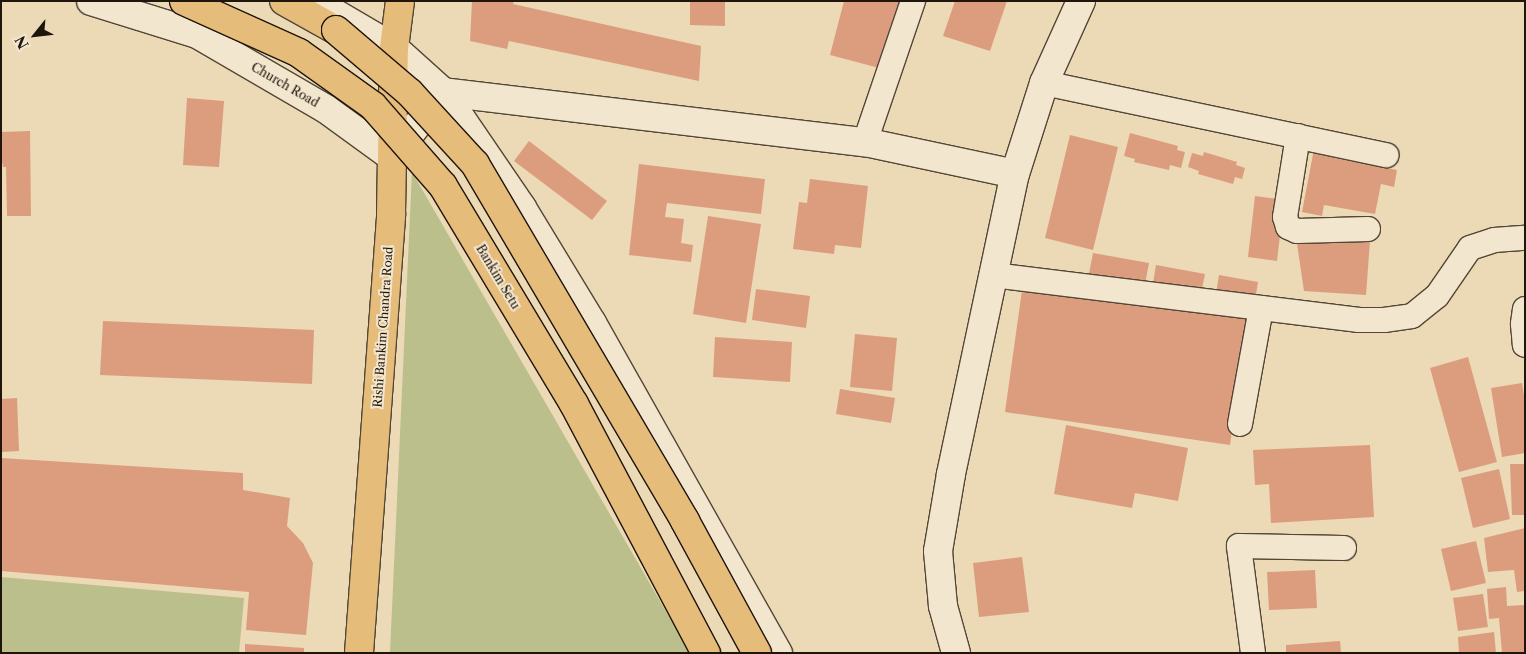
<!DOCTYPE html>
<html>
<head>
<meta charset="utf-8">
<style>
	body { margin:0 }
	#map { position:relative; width:1526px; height:654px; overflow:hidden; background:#ecd9b5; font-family:"Libre Caslon Text",serif }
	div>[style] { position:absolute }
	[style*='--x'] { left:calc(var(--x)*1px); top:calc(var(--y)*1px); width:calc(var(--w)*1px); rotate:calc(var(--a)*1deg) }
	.green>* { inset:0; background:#babf8c }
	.building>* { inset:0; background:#dc9d7f }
	.roads { filter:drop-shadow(1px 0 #524636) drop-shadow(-1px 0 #524636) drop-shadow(0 1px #524636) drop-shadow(0 -1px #524636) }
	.minor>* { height:24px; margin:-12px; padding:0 12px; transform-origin:12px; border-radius:12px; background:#f3e6cf }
	.tertiary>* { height:28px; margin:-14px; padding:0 14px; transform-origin:14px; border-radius:14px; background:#f3e6cf }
	.secondary>* { height:28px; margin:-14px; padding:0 14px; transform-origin:14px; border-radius:14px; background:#f3e6cf }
	.primary>* { height:28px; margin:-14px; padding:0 14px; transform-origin:14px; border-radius:14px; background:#e6bc7a }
	.bridges { filter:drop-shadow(1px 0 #1f150b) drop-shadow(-1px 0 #1f150b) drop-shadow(0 1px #1f150b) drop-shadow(0 -1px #1f150b) }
	.primary-bridge>* { height:28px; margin:-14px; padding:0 14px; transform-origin:14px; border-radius:14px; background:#e6bc7a }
	span { translate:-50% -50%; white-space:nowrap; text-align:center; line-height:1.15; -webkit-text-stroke:4px #f3e6cf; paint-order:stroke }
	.street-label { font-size:12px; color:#1f150b }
	.frame { position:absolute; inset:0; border:2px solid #1f150b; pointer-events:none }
	.north { position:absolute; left:10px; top:10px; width:50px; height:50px; -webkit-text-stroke:4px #f3e6cf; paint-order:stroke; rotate:241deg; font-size:14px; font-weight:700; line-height:20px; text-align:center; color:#1f150b }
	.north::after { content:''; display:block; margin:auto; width:18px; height:22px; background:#1f150b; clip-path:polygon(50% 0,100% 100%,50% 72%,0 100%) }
</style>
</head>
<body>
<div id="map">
	<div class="green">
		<div style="clip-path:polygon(412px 172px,690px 653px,390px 653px)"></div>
		<div style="clip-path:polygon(1px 577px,244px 598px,239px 653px,1px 653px)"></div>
	</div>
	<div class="building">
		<div style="clip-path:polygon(472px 1px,514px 1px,513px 4px,701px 46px,699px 81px,509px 41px,507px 49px,470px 41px)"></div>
		<div style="clip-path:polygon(690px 1px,725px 1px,725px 26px,690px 25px)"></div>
		<div style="clip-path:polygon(844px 1px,900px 1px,883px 69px,830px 55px)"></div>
		<div style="clip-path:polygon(955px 1px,1007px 1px,990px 51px,943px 36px)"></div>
		<div style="clip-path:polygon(187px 98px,224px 101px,219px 167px,183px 165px)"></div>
		<div style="clip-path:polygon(30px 131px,31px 216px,7px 216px,6px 167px,3px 167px,1px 155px,1px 132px)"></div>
		<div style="clip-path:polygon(1130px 133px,1178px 146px,1177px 150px,1185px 152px,1181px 168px,1170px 165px,1169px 170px,1134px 162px,1135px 159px,1124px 156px)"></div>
		<div style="clip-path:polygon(1070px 135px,1118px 147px,1093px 250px,1045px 238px)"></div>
		<div style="clip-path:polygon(529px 141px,607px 201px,592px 220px,514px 161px)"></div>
		<div style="clip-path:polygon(1314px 149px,1335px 153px,1334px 158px,1397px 170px,1394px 187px,1381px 184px,1375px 214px,1324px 205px,1322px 216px,1302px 212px)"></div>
		<div style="clip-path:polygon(1204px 152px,1237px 162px,1236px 165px,1245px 168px,1242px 179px,1235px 177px,1233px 184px,1198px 174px,1199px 171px,1188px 167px,1192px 153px,1203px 156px)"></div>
		<div style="clip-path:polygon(639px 164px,765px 179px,761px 214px,667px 203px,665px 217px,684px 219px,681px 243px,693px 245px,691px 262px,629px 255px)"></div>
		<div style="clip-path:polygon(810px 179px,868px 186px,861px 248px,835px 245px,834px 254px,793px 249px,799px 202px,807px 203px)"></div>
		<div style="clip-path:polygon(1255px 196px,1284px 200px,1277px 261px,1248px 257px)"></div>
		<div style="clip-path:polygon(708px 216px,761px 224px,746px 323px,693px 314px)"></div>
		<div style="clip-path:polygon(1296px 237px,1370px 241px,1366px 295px,1304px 291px)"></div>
		<div style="clip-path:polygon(1093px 253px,1149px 263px,1144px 289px,1088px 279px)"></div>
		<div style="clip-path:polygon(1156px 265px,1205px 274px,1200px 298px,1152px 289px)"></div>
		<div style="clip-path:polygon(1219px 275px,1258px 282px,1255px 301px,1216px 294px)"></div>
		<div style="clip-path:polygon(1023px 283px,1248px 315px,1230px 445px,1005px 412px)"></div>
		<div style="clip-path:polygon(756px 289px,810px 296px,806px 328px,752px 320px)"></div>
		<div style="clip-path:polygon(103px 321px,314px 330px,312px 384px,100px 375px)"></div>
		<div style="clip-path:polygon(855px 334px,897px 338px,892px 391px,850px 387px)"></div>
		<div style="clip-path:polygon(715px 337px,792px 342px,790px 382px,713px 377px)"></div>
		<div style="clip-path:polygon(1468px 357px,1497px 462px,1459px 472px,1430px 368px)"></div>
		<div style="clip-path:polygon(1522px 383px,1525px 402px,1525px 453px,1502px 457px,1491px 388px)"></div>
		<div style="clip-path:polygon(840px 389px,895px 398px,891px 423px,836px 414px)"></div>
		<div style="clip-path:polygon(17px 398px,19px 451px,1px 452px,1px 399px)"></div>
		<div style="clip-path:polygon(1066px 425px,1188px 448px,1178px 501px,1135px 493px,1132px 508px,1054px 494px)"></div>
		<div style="clip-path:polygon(1370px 445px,1374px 517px,1271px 523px,1269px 484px,1255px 485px,1253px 450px)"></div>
		<div style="clip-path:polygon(1px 458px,243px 473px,243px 490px,290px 498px,287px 526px,303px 543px,313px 563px,306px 635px,246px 630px,249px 592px,1px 571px)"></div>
		<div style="clip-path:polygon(1510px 464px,1525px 464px,1525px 515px,1512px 515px)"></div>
		<div style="clip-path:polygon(1499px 469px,1510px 519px,1473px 528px,1461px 478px)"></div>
		<div style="clip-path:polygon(1525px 528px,1525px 591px,1517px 592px,1514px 570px,1488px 572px,1484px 538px)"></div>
		<div style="clip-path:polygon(1476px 541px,1486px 583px,1451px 591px,1441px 549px)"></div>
		<div style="clip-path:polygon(1022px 557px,1029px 612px,979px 617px,973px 563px)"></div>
		<div style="clip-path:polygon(1315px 570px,1317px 608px,1269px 610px,1267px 572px)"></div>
		<div style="clip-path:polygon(1506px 587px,1507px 606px,1525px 605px,1525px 653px,1502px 653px,1499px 618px,1489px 619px,1487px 589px)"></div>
		<div style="clip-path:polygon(1483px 594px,1488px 627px,1458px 631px,1453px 598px)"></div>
		<div style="clip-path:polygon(1494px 632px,1496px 653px,1459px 653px,1458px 637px)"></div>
		<div style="clip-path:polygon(1340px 641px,1341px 653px,1286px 653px,1286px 645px)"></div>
		<div style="clip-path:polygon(245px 644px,304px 648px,304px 653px,245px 653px)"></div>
	</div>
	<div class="roads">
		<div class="minor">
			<div style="--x:1044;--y:83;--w:350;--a:11.9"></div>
			<div style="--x:1298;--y:136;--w:82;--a:99.1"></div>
			<div style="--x:1285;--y:217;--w:10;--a:73"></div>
			<div style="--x:1288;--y:227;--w:10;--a:24"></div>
			<div style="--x:1297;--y:231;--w:71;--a:-1.6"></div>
			<div style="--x:865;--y:142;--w:149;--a:-71.2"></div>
			<div style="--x:993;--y:275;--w:369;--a:7"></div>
			<div style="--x:1359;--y:320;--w:25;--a:0"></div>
			<div style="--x:1384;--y:320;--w:28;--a:-8"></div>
			<div style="--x:1412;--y:316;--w:32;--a:-39"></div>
			<div style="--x:1437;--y:296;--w:58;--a:-55.5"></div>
			<div style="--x:1470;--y:248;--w:25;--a:-18"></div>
			<div style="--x:1494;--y:240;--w:31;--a:-4"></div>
			<div style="--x:1525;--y:309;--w:15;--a:98"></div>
			<div style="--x:1523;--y:324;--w:21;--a:85"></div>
			<div style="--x:1240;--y:424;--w:118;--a:-79.7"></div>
			<div style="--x:1253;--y:653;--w:108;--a:-97.5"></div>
			<div style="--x:1239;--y:546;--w:105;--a:1.1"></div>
		</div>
		<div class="tertiary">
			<div style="--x:91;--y:1;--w:111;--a:17.3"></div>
			<div style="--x:197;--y:34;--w:149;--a:30.2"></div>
			<div style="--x:326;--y:109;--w:82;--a:36"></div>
			<div style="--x:392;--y:157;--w:81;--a:-52"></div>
			<div style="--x:314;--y:1;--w:93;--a:30.4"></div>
			<div style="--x:394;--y:48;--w:66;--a:41.9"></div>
			<div style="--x:443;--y:92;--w:140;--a:55.7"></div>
			<div style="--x:522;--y:208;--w:135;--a:58.7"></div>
			<div style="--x:592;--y:323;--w:379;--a:60.6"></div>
			<div style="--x:443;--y:92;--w:425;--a:6.8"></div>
			<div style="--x:865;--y:142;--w:153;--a:12"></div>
		</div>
		<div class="secondary">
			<div style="--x:956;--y:653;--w:49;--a:-105.5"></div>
			<div style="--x:943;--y:606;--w:55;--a:-95.2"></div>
			<div style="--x:938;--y:551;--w:78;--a:-80.4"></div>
			<div style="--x:951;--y:474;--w:307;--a:-78"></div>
			<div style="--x:1015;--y:174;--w:96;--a:-72.3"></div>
			<div style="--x:1044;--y:83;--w:90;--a:-65.7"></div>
		</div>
		<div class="primary">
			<div style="--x:284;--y:1;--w:60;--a:29.1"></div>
			<div style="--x:359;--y:653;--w:440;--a:-85.8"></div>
			<div style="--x:391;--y:214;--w:166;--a:-89"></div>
			<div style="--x:394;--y:48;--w:47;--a:-82.7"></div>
		</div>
	</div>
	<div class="bridges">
		<div class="primary-bridge">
			<div style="--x:184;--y:1;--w:126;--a:24.3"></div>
			<div style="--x:299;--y:53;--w:91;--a:35.6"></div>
			<div style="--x:373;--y:106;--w:106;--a:48.8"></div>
			<div style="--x:443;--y:186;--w:254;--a:59"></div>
			<div style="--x:574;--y:404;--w:282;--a:62.1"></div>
			<div style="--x:336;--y:30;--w:97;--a:40.4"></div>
			<div style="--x:410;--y:93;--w:96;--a:47.5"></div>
			<div style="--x:475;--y:164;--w:414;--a:59.5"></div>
			<div style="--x:685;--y:521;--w:150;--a:61.4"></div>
		</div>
	</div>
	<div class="street-label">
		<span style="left:285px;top:85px;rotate:30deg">Church Road</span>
		<span style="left:498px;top:277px;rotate:59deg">Bankim Setu</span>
		<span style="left:383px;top:327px;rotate:-86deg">Rishi Bankim Chandra Road</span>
	</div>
	<div class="frame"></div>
	<div class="north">N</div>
</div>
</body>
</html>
